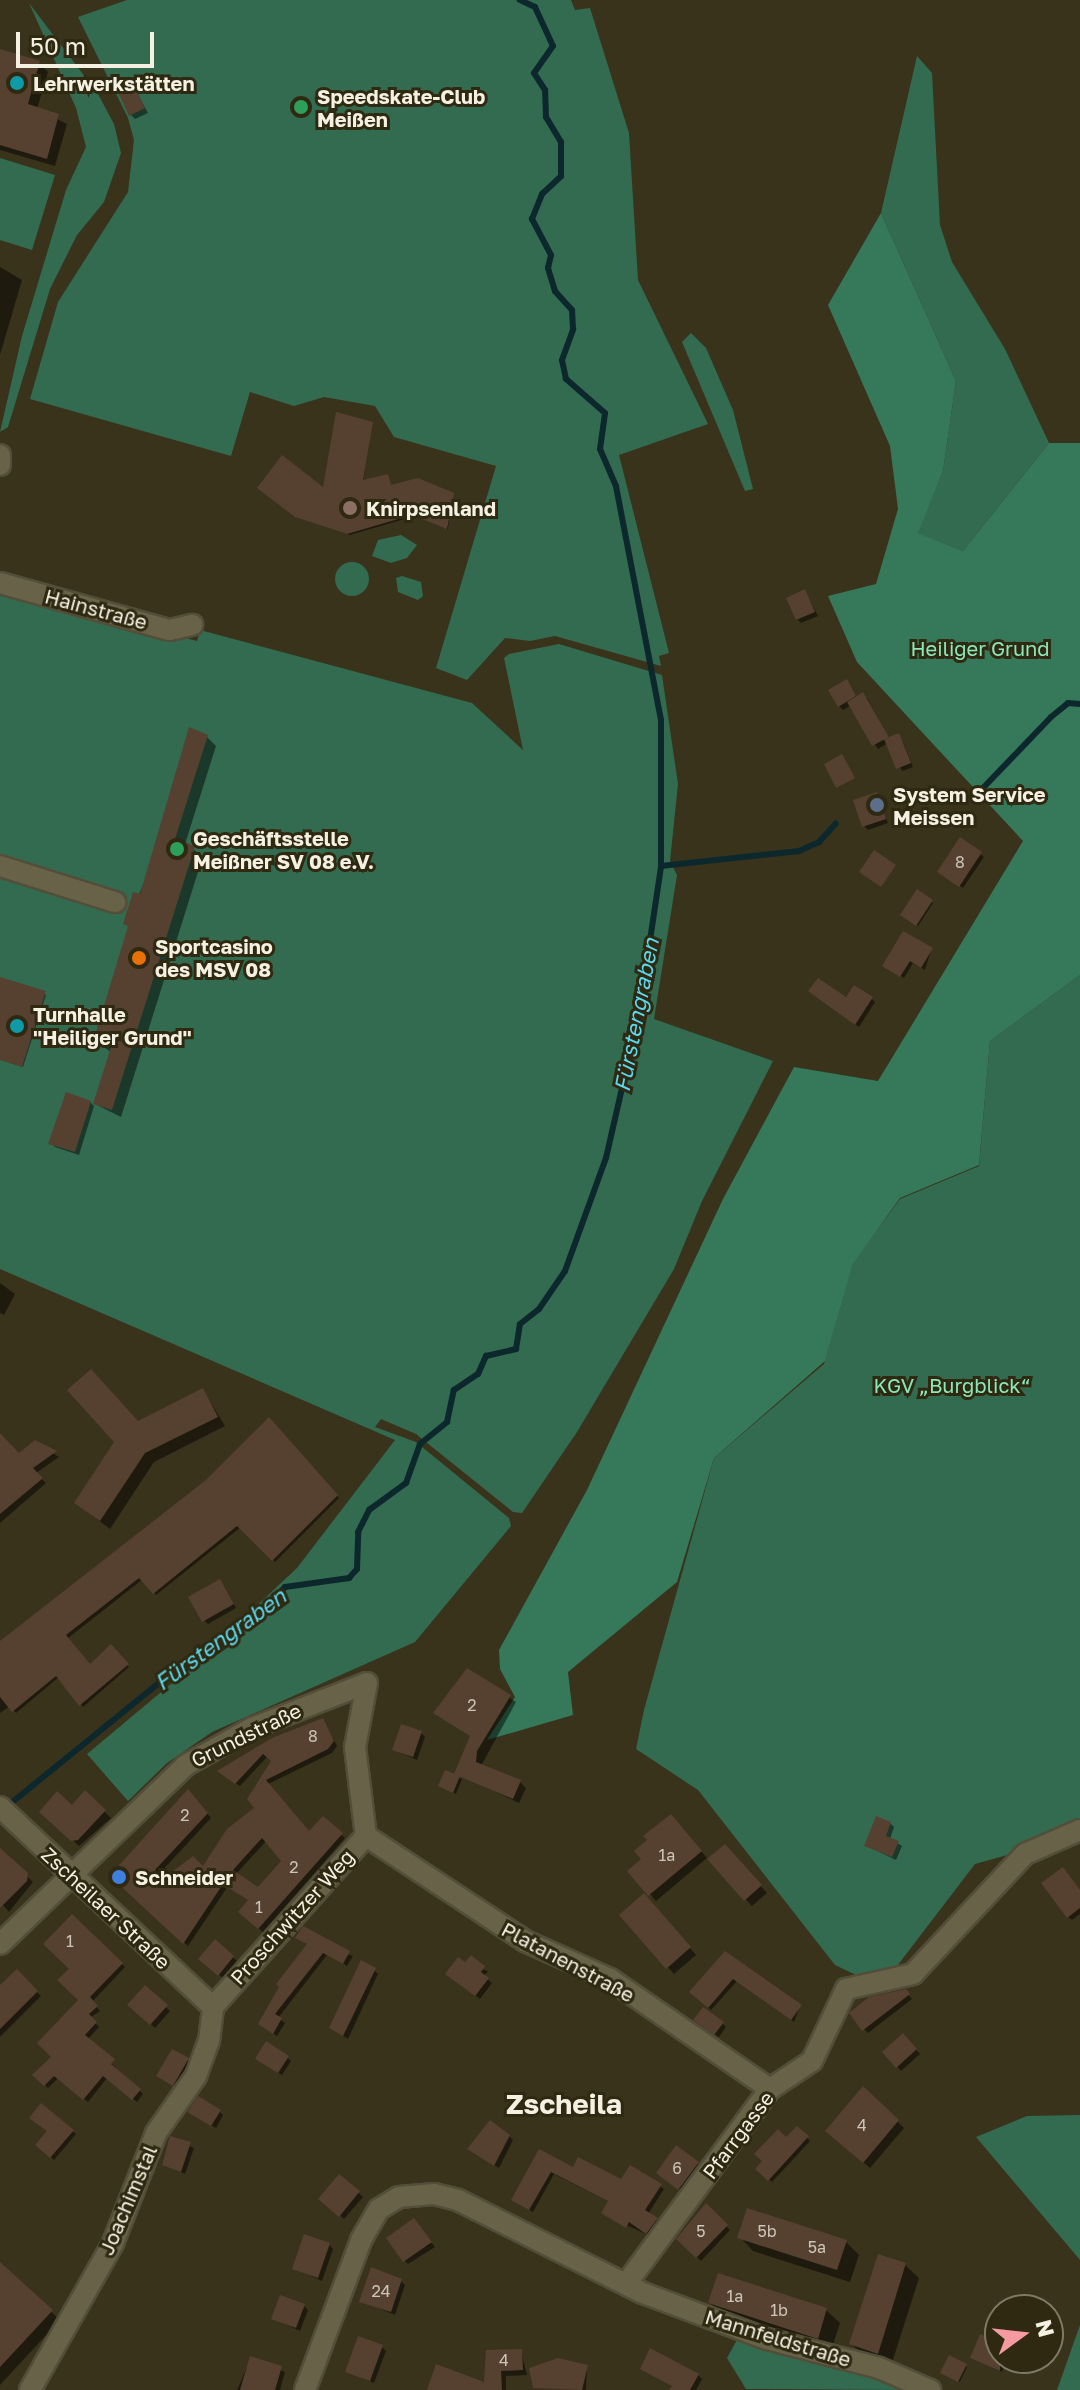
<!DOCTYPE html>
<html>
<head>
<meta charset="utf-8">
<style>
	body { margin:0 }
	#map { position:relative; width:1080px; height:2390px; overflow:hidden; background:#39331b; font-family:"Golos Text",sans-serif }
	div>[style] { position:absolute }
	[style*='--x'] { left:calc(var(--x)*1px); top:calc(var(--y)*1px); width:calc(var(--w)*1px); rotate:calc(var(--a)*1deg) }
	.green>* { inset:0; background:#326b50 }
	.round { border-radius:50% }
	.forest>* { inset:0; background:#36785a }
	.shadow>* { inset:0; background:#0007 }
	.stream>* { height:6px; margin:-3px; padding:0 3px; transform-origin:3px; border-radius:3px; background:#0d282d }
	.building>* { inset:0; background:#564130 }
	.roads { filter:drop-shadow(2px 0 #534e39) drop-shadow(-2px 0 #534e39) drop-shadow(0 2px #534e39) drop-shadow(0 -2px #534e39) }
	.minor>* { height:20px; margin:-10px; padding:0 10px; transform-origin:10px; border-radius:10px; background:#686248 }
	.dots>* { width:22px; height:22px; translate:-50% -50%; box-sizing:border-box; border:4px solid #2f2911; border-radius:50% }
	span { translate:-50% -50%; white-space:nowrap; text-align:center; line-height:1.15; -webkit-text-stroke:6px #2f2911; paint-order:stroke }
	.number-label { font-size:16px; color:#ccc4b6 }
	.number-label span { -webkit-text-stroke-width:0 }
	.poi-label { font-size:20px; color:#f4f0e2; font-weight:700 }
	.left { translate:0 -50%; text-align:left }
	.street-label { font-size:20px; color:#f4f0e2 }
	.park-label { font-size:20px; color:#89e9ba }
	.water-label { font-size:22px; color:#5ad8ee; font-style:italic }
	.district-label { font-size:28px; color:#f4f0e2; font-weight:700 }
	.north { position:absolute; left:984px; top:2294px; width:80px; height:80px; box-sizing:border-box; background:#2f2911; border:2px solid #7e7965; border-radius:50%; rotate:75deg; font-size:22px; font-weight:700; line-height:32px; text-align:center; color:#f4f0e2 }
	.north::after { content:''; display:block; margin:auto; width:28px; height:36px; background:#f49aa0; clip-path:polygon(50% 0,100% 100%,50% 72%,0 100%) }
	.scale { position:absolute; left:16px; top:32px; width:138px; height:36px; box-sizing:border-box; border:4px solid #f4f0e2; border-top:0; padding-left:10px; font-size:24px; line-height:28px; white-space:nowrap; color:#f4f0e2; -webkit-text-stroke:6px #2f2911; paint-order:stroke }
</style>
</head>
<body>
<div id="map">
	<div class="green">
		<div style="clip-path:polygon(127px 0,571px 0,575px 10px,590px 8px,629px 133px,638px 280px,708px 424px,619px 455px,669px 653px,659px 656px,661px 666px,555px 636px,530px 641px,505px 638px,467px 680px,436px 668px,496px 466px,394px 437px,375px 406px,324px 397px,294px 406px,250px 392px,231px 456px,30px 399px,58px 302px,128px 192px,134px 140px,128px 118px,78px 17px)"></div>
		<div style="clip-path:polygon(29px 3px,98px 94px,114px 124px,121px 153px,104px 202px,77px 235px,50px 289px,8px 427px,0 432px,22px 336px,66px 190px,86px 147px,76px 108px)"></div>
		<div style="clip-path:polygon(917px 56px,932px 73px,940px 225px,952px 262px,1005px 349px,1049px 443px,963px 551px,917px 533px,943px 471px,956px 381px,881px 213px)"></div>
		<div style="clip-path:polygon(0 158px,55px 175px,32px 250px,0 240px)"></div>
		<div style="clip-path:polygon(691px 333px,706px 348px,733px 410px,753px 489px,745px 491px,682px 342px)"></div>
		<div style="clip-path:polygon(401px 535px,417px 545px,407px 558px,391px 563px,372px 556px,378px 540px)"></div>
		<div class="round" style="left:335px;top:562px;width:34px;height:34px"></div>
		<div style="clip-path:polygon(402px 576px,421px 582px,423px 596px,418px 600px,398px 592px,396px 578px)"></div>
		<div style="clip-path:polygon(0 591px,197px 641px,200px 630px,472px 703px,523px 750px,504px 658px,509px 654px,559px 644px,662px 675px,678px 784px,670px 861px,677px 875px,654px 1019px,773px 1061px,702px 1201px,674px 1269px,577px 1432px,522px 1513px,513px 1512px,416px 1434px,381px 1419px,375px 1427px,416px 1442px,509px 1518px,511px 1526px,415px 1642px,212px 1732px,167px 1763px,128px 1801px,87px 1754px,190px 1668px,297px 1568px,395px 1440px,0 1269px)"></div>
		<div style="clip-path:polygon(1080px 975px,1080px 1835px,975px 1864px,894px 1970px,856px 1975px,835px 1965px,698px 1790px,636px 1749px,644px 1710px,714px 1458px,824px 1364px,853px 1263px,900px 1199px,979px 1166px,990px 1041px)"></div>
		<div style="clip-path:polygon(1080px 2115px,1080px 2260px,976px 2137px,1027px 2116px)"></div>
		<div style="clip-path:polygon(1080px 2325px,1080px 2390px,1057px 2390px)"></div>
		<div style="clip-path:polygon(738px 2338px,858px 2372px,903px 2390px,746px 2389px,727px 2358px)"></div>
	</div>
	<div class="forest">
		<div style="clip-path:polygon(881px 213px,956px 381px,943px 471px,918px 533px,963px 551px,1049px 443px,1080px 443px,1080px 975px,990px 1041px,979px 1165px,900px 1198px,853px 1264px,825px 1361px,714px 1458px,677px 1582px,568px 1672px,573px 1715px,487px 1740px,515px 1697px,500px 1669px,499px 1650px,587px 1490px,723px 1199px,794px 1067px,878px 1081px,1023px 841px,857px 662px,828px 596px,876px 584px,898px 509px,890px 446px,828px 305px)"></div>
	</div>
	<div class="shadow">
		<div style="clip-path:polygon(0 51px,39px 63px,48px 72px,37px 109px,67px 124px,55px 166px,0 150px)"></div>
		<div style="clip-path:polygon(134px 87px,148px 113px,135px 119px,131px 115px)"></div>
		<div style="clip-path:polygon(0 267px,22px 280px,0 355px)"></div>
		<div style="clip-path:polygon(372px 423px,363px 482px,452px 494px,448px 529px,415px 516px,350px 535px,299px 518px)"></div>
		<div style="clip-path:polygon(805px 592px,818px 616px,801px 623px,797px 619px)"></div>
		<div style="clip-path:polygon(850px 686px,857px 698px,867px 698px,890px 739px,902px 740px,913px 767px,902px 771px,888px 743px,878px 749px,851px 705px,843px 710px,839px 706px)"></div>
		<div style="clip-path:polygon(207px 737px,216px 746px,185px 844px,203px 856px,121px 1117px,95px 1104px,111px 1052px,95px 1041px,130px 928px,126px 924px)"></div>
		<div style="clip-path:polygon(876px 794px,888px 823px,868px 830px,864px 826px)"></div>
		<div style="clip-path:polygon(961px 840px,984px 857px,963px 888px,943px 875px)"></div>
		<div style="clip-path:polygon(918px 892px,933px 903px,918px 926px,902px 915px)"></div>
		<div style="clip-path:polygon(931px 950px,925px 970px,913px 963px,904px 978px,888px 969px)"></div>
		<div style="clip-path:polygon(0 979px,46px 995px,23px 1067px,0 1059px)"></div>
		<div style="clip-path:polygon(814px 994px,871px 998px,875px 1002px,859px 1027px)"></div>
		<div style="clip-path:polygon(90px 1102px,94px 1106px,79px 1155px,55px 1147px,51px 1143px)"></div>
		<div style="clip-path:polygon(0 1283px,15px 1294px,4px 1315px,0 1313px)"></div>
		<div style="clip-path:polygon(203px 1390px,225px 1426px,154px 1462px,110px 1529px,76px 1503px,138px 1423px)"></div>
		<div style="clip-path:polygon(269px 1420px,339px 1498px,275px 1562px,241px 1527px,156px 1595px,143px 1579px,67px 1639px,90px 1666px,111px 1647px,129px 1667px,83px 1707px,59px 1677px,16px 1713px,10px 1706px,0 1713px,0 1643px,208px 1481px)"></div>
		<div style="clip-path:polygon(0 1435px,19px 1456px,35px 1442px,59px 1457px,36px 1473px,46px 1483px,0 1523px)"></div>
		<div style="clip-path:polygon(224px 1586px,236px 1608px,208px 1624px,204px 1620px)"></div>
		<div style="clip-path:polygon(467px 1670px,516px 1702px,481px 1766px,520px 1782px,526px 1788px,519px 1803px,457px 1773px,472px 1737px,436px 1713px)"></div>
		<div style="clip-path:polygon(evenodd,323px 1720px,337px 1746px,332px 1753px,268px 1784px,309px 1834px,323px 1819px,345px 1838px,263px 1932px,240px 1912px,250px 1901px,228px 1886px,188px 1946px,115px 1878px,192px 1795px,211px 1818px,158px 1875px,163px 1882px,203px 1869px,257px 1809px,249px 1799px,274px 1761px,268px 1756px,240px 1786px,223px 1775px,323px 1720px,267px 1840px,283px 1861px,259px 1889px,236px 1874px,267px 1840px)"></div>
		<div style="clip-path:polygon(421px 1733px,425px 1737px,417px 1760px,395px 1750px)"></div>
		<div style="clip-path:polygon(446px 1772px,462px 1779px,456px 1794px,440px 1786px)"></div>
		<div style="clip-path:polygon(85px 1793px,111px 1818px,79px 1846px,42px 1812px,72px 1807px)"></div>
		<div style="clip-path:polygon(678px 1823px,707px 1858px,656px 1901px,630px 1871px)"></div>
		<div style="clip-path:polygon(890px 1823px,894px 1827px,890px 1839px,902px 1846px,896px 1860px,867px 1846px)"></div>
		<div style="clip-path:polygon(725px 1846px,767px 1893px,752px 1906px,710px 1860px)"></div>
		<div style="clip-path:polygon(0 1851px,33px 1882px,9px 1912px,0 1902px)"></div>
		<div style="clip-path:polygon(1080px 1891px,1080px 1914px,1072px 1920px,1068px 1917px)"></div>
		<div style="clip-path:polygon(650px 1902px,696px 1955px,674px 1974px,622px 1915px)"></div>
		<div style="clip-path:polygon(72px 1917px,125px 1967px,92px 2002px,100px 2011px,90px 2018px,99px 2027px,87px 2040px,143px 2094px,137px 2102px,107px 2078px,88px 2102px,58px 2078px,48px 2088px,35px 2075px,54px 2057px,81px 2000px,71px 1969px)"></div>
		<div style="clip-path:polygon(298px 1938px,353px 1956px,347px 1966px,327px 1955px,278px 2018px,285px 2023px,277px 2036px,264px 2027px,309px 1945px)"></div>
		<div style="clip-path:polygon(215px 1942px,237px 1961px,223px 1978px,201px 1959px)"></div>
		<div style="clip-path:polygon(725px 1954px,800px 2006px,794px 2022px,737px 1981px,711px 2010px,692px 1992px)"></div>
		<div style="clip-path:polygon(465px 1965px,488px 1971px,484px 1976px,492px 1983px,480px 1999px,452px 1977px)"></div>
		<div style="clip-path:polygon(374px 1970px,378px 1974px,348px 2039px,331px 2028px)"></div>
		<div style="clip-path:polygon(17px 1972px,41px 1996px,0 2037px,0 1989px)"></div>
		<div style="clip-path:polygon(145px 1988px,170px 2011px,155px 2028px,130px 2005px)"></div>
		<div style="clip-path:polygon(905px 1991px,912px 1999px,868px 2033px,864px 2029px)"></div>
		<div style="clip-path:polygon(722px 2023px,726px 2027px,719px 2037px,700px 2024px)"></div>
		<div style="clip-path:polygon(903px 2036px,920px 2054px,901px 2071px,885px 2053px)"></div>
		<div style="clip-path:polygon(287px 2057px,291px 2061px,282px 2075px,261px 2062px)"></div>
		<div style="clip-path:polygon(187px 2060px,191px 2064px,178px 2088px,159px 2076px)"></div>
		<div style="clip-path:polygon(863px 2089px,904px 2128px,870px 2168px,834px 2137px)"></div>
		<div style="clip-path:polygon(41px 2106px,76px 2134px,54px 2160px,38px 2145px,49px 2132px)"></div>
		<div style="clip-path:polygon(189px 2112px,220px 2112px,223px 2115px,216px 2128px)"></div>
		<div style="clip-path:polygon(797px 2128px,810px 2141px,772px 2182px,758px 2169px)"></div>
		<div style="clip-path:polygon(509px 2136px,513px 2140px,499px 2168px,473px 2153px)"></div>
		<div style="clip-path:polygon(171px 2138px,194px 2148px,185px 2174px,164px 2164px)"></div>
		<div style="clip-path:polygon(540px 2152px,574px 2170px,622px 2182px,630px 2167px,664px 2189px,648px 2214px,660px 2223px,650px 2236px,607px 2216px,610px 2202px,554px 2174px,533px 2212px,517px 2203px)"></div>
		<div style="clip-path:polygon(698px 2163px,701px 2167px,683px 2192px,662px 2177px)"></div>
		<div style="clip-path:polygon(339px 2176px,363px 2197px,344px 2219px,325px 2203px)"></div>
		<div style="clip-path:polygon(706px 2206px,730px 2230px,701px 2261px,678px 2239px)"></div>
		<div style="clip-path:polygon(418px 2225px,435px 2247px,408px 2264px,404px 2260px)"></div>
		<div style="clip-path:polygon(740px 2237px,846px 2242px,859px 2255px,850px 2282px,753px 2251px)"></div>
		<div style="clip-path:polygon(329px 2245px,333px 2249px,322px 2281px,294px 2268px)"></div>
		<div style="clip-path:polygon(0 2264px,60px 2320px,0 2385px)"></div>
		<div style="clip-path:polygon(905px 2265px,919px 2278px,891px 2366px,865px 2357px,852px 2344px)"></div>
		<div style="clip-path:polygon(401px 2281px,405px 2285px,395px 2315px,362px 2301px)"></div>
		<div style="clip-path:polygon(710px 2303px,826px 2310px,840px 2323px,831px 2351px,724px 2316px)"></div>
		<div style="clip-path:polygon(304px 2306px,308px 2310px,300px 2331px,273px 2318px)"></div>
		<div style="clip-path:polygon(1000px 2344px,1000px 2358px,1008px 2358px,1002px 2372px,973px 2359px)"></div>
		<div style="clip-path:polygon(382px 2347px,386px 2351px,374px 2383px,347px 2371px)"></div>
		<div style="clip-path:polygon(521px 2351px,527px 2375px,506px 2376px,506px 2390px,429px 2390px,485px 2384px)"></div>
		<div style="clip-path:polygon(251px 2358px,285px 2372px,280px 2390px,237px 2390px)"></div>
		<div style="clip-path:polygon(950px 2358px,967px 2367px,960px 2382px,944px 2374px)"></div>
		<div style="clip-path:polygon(587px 2367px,586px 2390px,535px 2387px)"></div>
		<div style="clip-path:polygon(642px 2368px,698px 2375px,702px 2379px,696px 2390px,680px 2390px)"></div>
	</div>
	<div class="stream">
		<div style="--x:983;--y:788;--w:98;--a:-46.2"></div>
		<div style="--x:1051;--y:717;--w:22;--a:-39"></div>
		<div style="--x:1068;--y:703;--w:12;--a:5"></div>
		<div style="--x:661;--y:866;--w:139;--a:-6.2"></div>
		<div style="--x:799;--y:851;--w:22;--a:-24"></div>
		<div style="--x:819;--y:842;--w:25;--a:-48"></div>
		<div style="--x:5;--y:1808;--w:206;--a:-39.1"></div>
		<div style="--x:165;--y:1678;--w:115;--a:-34.4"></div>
		<div style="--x:260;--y:1613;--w:36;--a:-46"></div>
		<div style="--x:285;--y:1587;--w:65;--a:-8"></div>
		<div style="--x:349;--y:1578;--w:12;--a:-48"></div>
		<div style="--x:357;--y:1569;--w:37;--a:-88"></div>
		<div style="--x:358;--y:1532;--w:25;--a:-63"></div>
		<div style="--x:369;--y:1510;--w:46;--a:-36.1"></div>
		<div style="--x:406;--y:1483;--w:41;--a:-70.3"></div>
		<div style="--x:420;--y:1444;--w:35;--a:-39"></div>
		<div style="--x:447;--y:1422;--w:33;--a:-78"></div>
		<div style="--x:454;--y:1390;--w:29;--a:-34"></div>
		<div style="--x:478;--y:1374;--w:20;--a:-66"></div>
		<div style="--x:486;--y:1356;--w:31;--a:-13"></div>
		<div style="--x:516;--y:1349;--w:25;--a:-81"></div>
		<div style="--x:520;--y:1324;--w:24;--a:-38"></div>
		<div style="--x:539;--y:1309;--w:46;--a:-55.6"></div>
		<div style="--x:565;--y:1271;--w:120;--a:-70.1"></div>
		<div style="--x:606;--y:1158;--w:148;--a:-77.1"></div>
		<div style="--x:639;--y:1014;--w:150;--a:-81.5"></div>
		<div style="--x:661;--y:866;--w:146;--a:-90"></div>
		<div style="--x:661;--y:720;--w:238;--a:-100.9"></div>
		<div style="--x:616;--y:486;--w:40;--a:-113.4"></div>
		<div style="--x:600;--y:449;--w:36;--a:-82"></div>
		<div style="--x:605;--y:413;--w:52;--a:-138.9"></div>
		<div style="--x:566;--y:379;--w:19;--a:-102"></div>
		<div style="--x:562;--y:360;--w:33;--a:-70"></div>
		<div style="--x:573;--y:329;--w:19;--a:-93"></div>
		<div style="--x:572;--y:310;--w:25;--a:-132"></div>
		<div style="--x:555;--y:291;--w:24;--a:-107"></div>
		<div style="--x:548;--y:268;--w:13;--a:-77"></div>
		<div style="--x:551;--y:255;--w:41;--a:-117.8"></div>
		<div style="--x:532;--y:219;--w:27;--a:-68"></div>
		<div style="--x:542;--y:194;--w:26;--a:-43"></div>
		<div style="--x:561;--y:176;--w:34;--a:-90"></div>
		<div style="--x:561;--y:142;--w:29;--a:-121"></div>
		<div style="--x:546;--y:117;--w:27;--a:-92"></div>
		<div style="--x:545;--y:90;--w:20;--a:-123"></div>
		<div style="--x:534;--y:73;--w:33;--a:-55"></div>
		<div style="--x:553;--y:46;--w:43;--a:-114.8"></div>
		<div style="--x:535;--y:7;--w:17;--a:-155"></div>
	</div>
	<div class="building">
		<div style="clip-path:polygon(0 49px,40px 61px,28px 104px,59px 114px,47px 159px,0 145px)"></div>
		<div style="clip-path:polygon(134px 85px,145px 108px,129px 116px,118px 92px)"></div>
		<div style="clip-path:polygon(336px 412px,373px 422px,363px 480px,388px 474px,391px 485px,418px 478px,454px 493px,447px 529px,412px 515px,347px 534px,295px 517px,257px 488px,282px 455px,323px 487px)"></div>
		<div style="clip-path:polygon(805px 589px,815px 612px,796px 620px,786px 598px)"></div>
		<div style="clip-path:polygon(847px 679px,856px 696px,838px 707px,828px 690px)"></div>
		<div style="clip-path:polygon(863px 692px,889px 737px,872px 746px,847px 702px)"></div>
		<div style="clip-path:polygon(189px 727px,208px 735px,175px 839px,195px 846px,112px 1110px,93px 1104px,111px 1047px,93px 1042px,128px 926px,123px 924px,133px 892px,140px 894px)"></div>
		<div style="clip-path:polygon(899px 733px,911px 763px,896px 769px,884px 739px)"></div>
		<div style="clip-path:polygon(842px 754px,855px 778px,836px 788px,824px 764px)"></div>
		<div style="clip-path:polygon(877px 792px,886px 819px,862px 827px,853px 800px)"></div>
		<div style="clip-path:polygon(960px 837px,982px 852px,959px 887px,937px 872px)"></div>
		<div style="clip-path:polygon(874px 850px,896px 865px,881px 887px,859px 872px)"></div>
		<div style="clip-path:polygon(917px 889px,933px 900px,916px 926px,900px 915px)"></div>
		<div style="clip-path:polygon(903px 931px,933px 948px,921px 968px,910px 961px,900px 977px,882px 966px)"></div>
		<div style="clip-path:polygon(0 977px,46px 991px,22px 1067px,0 1060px)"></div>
		<div style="clip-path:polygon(818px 978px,846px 997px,854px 985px,873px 997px,855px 1025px,808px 991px)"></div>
		<div style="clip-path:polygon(66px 1092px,91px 1101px,75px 1152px,48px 1144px)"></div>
		<div style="clip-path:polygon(91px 1369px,138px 1421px,203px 1388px,218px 1417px,145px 1453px,100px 1521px,74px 1503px,114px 1442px,67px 1390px)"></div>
		<div style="clip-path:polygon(269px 1417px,338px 1495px,272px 1561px,237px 1526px,153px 1594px,139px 1578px,66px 1635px,90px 1664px,111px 1644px,129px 1664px,79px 1706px,56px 1676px,12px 1712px,0 1697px,0 1641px,206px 1480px)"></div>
		<div style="clip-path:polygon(0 1433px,19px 1453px,35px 1440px,57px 1451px,33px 1468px,43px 1478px,0 1514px)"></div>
		<div style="clip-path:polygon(220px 1579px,234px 1604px,202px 1622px,188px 1597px)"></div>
		<div style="clip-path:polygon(467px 1668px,511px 1695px,477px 1751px,476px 1762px,521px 1780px,513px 1799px,454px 1774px,470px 1736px,433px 1713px)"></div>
		<div style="clip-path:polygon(evenodd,323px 1718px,334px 1741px,328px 1749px,266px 1780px,309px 1831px,323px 1816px,343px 1833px,258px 1929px,238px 1912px,248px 1900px,223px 1884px,183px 1944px,113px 1879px,113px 1872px,188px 1789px,208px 1813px,155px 1870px,163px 1879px,193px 1856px,203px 1866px,227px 1829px,254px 1808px,247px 1799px,271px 1761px,263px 1754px,235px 1784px,217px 1771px,272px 1738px,323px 1718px,262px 1838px,281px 1861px,258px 1887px,233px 1870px,262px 1838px)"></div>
		<div style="clip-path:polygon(401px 1724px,422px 1731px,413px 1757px,392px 1750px)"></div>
		<div style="clip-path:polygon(445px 1770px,460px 1776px,453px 1793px,438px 1786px)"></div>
		<div style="clip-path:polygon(85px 1790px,106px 1810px,78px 1840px,71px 1841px,39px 1812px,57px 1791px,72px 1805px)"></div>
		<div style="clip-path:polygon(671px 1814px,702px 1851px,648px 1896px,627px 1871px,641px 1859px,634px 1851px,647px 1840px,643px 1836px)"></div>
		<div style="clip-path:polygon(876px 1816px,891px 1822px,886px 1836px,899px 1841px,892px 1857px,864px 1846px)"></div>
		<div style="clip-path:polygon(725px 1844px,762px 1885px,744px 1901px,707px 1859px)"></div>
		<div style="clip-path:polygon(0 1848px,28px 1873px,27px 1881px,0 1908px)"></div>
		<div style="clip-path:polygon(1063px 1867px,1080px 1890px,1080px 1908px,1067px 1918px,1041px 1883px)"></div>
		<div style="clip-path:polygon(644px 1893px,691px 1947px,666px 1969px,619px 1915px)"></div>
		<div style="clip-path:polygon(72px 1914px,123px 1963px,90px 1997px,98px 2006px,89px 2014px,97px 2022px,85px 2035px,115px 2059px,111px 2064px,141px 2089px,132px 2100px,103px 2076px,83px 2100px,54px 2076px,44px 2086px,32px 2075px,51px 2057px,37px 2043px,78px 2000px,57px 1980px,69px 1969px,43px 1944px)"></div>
		<div style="clip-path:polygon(303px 1926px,350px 1951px,343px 1964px,323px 1953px,275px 2014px,282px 2018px,273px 2034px,258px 2024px,279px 1987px,276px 1984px,307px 1944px,295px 1938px)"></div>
		<div style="clip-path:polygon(215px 1939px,234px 1956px,218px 1976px,198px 1959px)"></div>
		<div style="clip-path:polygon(725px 1951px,802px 2005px,791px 2020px,733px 1979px,708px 2008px,689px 1992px)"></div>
		<div style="clip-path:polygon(471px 1955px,485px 1966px,481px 1972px,489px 1978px,475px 1996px,445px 1974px,458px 1957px,465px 1962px)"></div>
		<div style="clip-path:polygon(361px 1960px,376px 1968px,343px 2036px,329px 2028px)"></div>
		<div style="clip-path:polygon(17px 1969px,38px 1991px,0 2029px,0 1985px)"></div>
		<div style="clip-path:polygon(145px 1985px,168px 2005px,150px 2025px,127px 2005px)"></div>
		<div style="clip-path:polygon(906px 1989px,910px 1994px,862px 2031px,849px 2013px,869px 1997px)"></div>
		<div style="clip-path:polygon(703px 2007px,724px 2022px,714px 2035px,693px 2020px)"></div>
		<div style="clip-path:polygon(903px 2033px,917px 2049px,896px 2068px,882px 2052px)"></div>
		<div style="clip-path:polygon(266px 2041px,289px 2056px,278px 2073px,255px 2059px)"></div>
		<div style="clip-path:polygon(172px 2049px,189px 2058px,173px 2086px,156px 2076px)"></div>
		<div style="clip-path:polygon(863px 2086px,899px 2120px,863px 2163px,825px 2131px)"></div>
		<div style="clip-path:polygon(198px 2096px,221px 2110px,211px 2126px,187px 2112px)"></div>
		<div style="clip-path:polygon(41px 2103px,74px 2130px,50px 2158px,35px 2145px,47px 2131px,29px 2118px)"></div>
		<div style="clip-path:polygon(490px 2120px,510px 2135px,494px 2166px,467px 2149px)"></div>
		<div style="clip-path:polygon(797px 2126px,809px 2136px,768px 2181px,755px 2169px,762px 2161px,754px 2154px,778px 2129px,786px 2137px)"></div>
		<div style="clip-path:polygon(170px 2136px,191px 2142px,181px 2172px,162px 2165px)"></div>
		<div style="clip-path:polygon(676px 2145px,699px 2162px,678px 2190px,656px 2173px)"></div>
		<div style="clip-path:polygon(539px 2149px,573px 2167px,578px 2157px,621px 2179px,630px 2165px,662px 2184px,645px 2210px,658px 2218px,646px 2234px,629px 2222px,626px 2228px,601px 2213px,608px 2201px,551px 2172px,529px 2210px,511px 2200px)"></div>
		<div style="clip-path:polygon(339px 2174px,360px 2191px,339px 2217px,318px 2199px)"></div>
		<div style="clip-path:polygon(706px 2203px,728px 2225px,696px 2258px,676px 2239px)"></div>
		<div style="clip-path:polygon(747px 2208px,847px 2240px,837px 2270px,737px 2238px)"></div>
		<div style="clip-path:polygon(414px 2218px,432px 2242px,403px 2262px,386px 2238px)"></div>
		<div style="clip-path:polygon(304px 2234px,330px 2243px,318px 2278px,292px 2269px)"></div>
		<div style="clip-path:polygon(878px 2254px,906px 2263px,878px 2354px,849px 2344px)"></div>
		<div style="clip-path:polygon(0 2262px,53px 2310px,0 2367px)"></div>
		<div style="clip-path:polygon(371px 2267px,402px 2279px,391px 2312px,359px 2302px)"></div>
		<div style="clip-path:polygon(718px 2273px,827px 2308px,818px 2339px,708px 2303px)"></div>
		<div style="clip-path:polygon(280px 2295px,305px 2304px,296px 2328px,271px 2319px)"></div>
		<div style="clip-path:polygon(980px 2334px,1000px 2342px,1000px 2371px,970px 2358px)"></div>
		<div style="clip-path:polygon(358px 2336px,383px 2345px,370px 2381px,345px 2372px)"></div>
		<div style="clip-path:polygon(650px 2348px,699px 2374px,690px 2390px,669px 2390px,672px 2386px,640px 2369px)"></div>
		<div style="clip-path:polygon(522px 2349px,523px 2370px,501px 2371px,502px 2390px,427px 2390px,436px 2364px,484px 2382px,486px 2350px)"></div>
		<div style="clip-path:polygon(949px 2355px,967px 2364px,958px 2382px,940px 2373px)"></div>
		<div style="clip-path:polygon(250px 2356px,282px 2366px,275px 2390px,240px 2390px)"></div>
		<div style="clip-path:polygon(558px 2358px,588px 2365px,582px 2390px,533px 2388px,529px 2368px)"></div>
	</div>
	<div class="roads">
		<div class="minor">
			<div style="--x:0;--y:455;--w:10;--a:90"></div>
			<div style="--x:0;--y:583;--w:176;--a:15.5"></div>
			<div style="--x:170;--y:630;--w:23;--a:-13"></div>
			<div style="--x:0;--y:866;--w:121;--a:17.4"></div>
			<div style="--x:0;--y:1807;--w:292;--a:43.2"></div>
			<div style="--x:366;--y:1836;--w:191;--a:33.4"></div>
			<div style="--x:525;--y:1941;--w:93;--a:24.1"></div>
			<div style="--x:610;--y:1979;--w:194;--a:34.5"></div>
			<div style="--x:0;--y:1944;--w:258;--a:-43.9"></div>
			<div style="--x:186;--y:1765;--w:76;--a:-29.3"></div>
			<div style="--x:252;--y:1728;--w:123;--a:-21.4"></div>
			<div style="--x:367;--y:1683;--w:65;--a:100.6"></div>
			<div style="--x:355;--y:1747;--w:90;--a:83"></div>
			<div style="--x:213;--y:2007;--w:229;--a:-48.2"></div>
			<div style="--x:626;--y:2284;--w:242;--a:-53.6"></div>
			<div style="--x:770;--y:2089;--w:50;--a:-33.7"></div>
			<div style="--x:812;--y:2061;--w:80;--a:-64.7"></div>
			<div style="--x:846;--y:1989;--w:69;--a:-12.6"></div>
			<div style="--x:913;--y:1974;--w:164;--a:-47"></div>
			<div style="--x:1025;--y:1854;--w:60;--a:-23.6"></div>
			<div style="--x:30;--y:2390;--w:169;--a:-60.5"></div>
			<div style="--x:113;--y:2243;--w:118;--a:-68.6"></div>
			<div style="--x:156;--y:2133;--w:70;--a:-54.9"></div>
			<div style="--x:196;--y:2076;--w:37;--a:-70"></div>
			<div style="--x:209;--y:2041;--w:34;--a:-83"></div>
			<div style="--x:305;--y:2390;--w:160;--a:-69.5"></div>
			<div style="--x:361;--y:2240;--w:36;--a:-60"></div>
			<div style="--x:379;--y:2209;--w:23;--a:-31"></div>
			<div style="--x:399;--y:2197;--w:35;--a:-5"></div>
			<div style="--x:434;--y:2194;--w:25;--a:14"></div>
			<div style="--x:458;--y:2200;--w:207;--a:26.7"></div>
			<div style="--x:643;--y:2293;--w:132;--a:20.4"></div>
			<div style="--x:767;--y:2339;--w:116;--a:14.5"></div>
			<div style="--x:879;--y:2368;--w:56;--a:23.3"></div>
		</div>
	</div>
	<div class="dots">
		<div style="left:17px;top:83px;background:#0f9aa8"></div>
		<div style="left:301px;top:107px;background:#2e9e5b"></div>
		<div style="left:350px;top:508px;background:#8d6e63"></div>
		<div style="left:877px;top:805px;background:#5c6f8a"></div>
		<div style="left:177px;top:849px;background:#2e9e5b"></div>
		<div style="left:139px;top:958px;background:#e8710a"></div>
		<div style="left:17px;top:1026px;background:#0f9aa8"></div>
		<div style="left:119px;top:1877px;background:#3f7fe0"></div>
	</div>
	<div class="number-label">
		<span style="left:960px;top:862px">8</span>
		<span style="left:472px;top:1705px">2</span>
		<span style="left:313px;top:1736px">8</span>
		<span style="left:185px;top:1815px">2</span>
		<span style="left:667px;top:1855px">1a</span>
		<span style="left:294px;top:1867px">2</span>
		<span style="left:259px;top:1907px">1</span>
		<span style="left:70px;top:1941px">1</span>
		<span style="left:862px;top:2125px">4</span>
		<span style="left:677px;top:2168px">6</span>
		<span style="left:701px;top:2231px">5</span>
		<span style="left:767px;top:2231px">5b</span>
		<span style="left:817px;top:2247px">5a</span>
		<span style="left:381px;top:2291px">24</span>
		<span style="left:735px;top:2296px">1a</span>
		<span style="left:779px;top:2310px">1b</span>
		<span style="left:504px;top:2360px">4</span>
	</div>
	<div class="poi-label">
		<span class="left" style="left:33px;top:83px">Lehrwerkstätten</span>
		<span class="left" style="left:317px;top:108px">Speedskate-Club<br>Meißen</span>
		<span class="left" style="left:366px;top:508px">Knirpsenland</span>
		<span class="left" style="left:893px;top:806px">System Service<br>Meissen</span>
		<span class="left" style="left:193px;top:850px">Geschäftsstelle<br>Meißner SV 08 e.V.</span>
		<span class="left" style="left:155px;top:958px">Sportcasino<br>des MSV 08</span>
		<span class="left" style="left:33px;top:1026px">Turnhalle<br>"Heiliger Grund"</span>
		<span class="left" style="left:135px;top:1877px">Schneider</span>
	</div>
	<div class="street-label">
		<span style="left:96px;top:609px;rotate:15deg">Hainstraße</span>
		<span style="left:246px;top:1735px;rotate:-26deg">Grundstraße</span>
		<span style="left:106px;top:1908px;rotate:43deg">Zscheilaer Straße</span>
		<span style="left:292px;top:1917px;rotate:-48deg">Proschwitzer Weg</span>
		<span style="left:568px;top:1962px;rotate:28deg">Platanenstraße</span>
		<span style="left:738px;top:2135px;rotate:-53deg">Pfarrgasse</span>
		<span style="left:128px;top:2200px;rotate:-67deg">Joachimstal</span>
		<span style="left:778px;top:2338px;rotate:17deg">Mannfeldstraße</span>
	</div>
	<div class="park-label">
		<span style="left:980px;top:648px">Heiliger Grund</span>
		<span style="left:952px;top:1385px">KGV „Burgblick“</span>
	</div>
	<div class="water-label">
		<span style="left:636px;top:1015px;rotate:-79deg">Fürstengraben</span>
		<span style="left:220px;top:1639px;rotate:-36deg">Fürstengraben</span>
	</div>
	<div class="district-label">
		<span style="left:564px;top:2104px">Zscheila</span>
	</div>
	<div class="north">N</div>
	<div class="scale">50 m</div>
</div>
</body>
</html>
